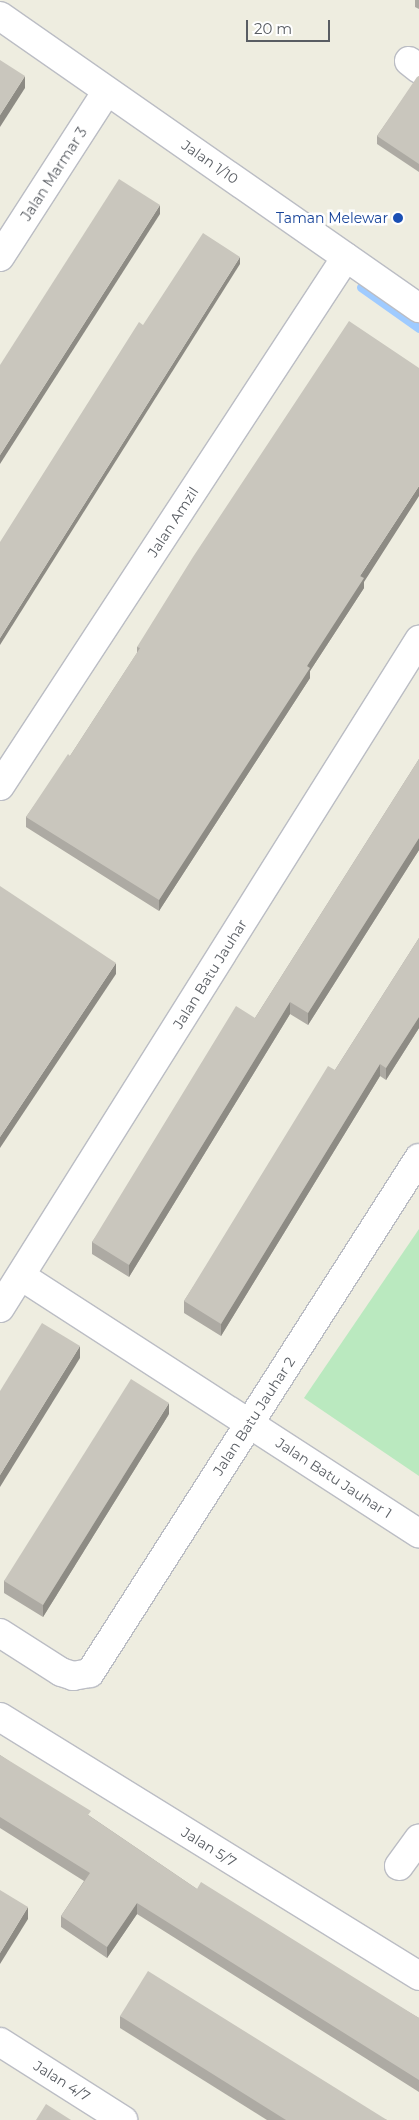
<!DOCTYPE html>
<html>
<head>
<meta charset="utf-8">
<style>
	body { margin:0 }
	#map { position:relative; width:419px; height:2120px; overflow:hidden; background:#eeede0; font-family:Montserrat,sans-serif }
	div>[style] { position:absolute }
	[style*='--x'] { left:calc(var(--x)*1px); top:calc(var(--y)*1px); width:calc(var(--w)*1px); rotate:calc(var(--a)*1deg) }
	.green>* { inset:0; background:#bae9bf }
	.stream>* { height:9px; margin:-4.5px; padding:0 4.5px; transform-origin:4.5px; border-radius:4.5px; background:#9fcbff }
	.roads { filter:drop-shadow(1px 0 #bbbdc4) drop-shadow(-1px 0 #bbbdc4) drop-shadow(0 1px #bbbdc4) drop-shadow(0 -1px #bbbdc4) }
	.minor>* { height:28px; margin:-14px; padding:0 14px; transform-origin:14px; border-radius:14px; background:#fff }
	.wall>* { inset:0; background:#adaaa3 }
	.shaded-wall>* { inset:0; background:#8d8b84 }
	.building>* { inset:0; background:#c9c6bd }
	.dots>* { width:14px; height:14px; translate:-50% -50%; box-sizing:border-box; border:2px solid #fff; border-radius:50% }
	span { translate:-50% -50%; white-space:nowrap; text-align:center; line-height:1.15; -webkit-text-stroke:5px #fff; paint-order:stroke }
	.street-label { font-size:14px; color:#595d63 }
	.transit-label { font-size:14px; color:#164399 }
	.right { translate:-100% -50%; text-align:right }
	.scale { position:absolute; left:246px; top:20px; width:84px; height:22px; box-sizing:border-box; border:2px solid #595d63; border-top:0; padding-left:6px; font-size:15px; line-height:18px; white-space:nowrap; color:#595d63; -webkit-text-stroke:4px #fff; paint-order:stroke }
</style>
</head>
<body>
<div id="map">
	<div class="green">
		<div style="clip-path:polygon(419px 1229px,419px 1476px,304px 1398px)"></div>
	</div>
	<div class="stream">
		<div style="--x:361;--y:287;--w:71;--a:35.3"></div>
	</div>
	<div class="roads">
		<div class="minor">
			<div style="--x:0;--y:16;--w:511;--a:34.87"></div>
			<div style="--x:409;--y:61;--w:13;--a:39"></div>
			<div style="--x:0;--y:257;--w:197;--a:-57.2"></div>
			<div style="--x:0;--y:786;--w:632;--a:-56.81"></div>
			<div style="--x:21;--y:1276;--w:474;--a:32.9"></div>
			<div style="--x:0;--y:1308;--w:789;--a:-57.9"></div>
			<div style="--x:0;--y:1633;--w:72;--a:32.6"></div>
			<div style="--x:61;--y:1672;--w:13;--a:18"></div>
			<div style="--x:73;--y:1676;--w:17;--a:-10"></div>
			<div style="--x:90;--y:1673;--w:611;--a:-57.43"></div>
			<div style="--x:0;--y:1717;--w:493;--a:31.7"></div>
			<div style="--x:399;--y:1866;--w:34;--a:-54"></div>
			<div style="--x:0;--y:2042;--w:146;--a:32.4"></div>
		</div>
	</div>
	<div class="wall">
		<div style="clip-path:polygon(415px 0,419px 0,419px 9px,415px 7px)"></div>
		<div style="clip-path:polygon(419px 76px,419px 172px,377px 144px,377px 136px)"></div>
		<div style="clip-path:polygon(364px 582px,364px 588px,310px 671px,310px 678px,159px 911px,26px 827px,26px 817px,70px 756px,137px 653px,137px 647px)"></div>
		<div style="clip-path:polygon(419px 759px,419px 850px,308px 1025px,290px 1014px,129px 1277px,92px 1254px,92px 1242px,255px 1018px)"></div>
		<div style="clip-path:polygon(419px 938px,419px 1028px,386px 1080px,380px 1076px,221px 1336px,184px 1313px,184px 1301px,335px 1070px)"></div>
		<div style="clip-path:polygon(169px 1414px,43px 1617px,4px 1593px,4px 1581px)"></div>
		<div style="clip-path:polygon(0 1755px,197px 1889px,419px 2018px,419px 2092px,137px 1914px,107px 1958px,61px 1927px,61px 1916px,84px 1881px,0 1828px)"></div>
		<div style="clip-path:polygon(120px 2016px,387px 2120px,267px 2120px,120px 2028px)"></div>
	</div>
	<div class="shaded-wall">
		<div style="clip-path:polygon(25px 76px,25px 88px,0 127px,0 115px)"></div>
		<div style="clip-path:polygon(160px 205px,160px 214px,0 464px,0 455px)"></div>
		<div style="clip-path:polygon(240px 257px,240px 264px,0 645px,0 638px)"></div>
		<div style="clip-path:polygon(419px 486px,419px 496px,364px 582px,364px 588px,310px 671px,310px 678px,159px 911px,159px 900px,307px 666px,360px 576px)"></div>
		<div style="clip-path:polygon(419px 838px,419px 850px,308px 1025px,308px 1013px)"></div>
		<div style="clip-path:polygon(116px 963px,116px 974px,0 1148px,0 1137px)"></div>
		<div style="clip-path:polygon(290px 1002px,290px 1014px,129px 1277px,129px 1265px)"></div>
		<div style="clip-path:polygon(419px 1017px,419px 1028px,386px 1080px,386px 1068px)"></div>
		<div style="clip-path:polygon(380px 1064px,380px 1076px,221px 1336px,221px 1324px)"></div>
		<div style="clip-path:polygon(80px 1346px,80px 1358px,0 1487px,0 1475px)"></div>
		<div style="clip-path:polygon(169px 1403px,169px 1414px,43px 1617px,43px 1605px)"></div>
		<div style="clip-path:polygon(137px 1903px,137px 1914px,107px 1958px,107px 1947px)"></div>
		<div style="clip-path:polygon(28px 1907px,28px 1919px,0 1964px,0 1953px)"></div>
	</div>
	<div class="building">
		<div style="clip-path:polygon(0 60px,25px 76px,0 115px)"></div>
		<div style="clip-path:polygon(419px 76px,419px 164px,377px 136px,417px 77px)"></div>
		<div style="clip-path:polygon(119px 179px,160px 205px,0 455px,0 365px)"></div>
		<div style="clip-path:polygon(203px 233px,240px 257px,0 638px,0 542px,139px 322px,143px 325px)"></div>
		<div style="clip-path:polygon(349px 321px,419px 368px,419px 486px,360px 576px,364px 578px,307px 666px,310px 668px,159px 900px,26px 817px,68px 754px,70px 756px,140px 648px,137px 647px,193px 557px)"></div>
		<div style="clip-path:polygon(419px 759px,419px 838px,308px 1013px,290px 1002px,129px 1265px,92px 1242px,236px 1006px,255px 1018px)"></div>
		<div style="clip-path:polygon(0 886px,116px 963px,0 1137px)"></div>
		<div style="clip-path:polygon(419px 938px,419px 1017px,386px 1068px,380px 1064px,221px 1324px,184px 1301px,328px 1066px,335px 1070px)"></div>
		<div style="clip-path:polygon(42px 1323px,80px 1346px,0 1475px,0 1391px)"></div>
		<div style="clip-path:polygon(131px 1379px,169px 1403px,43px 1605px,4px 1581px)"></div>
		<div style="clip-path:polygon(0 1755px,91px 1811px,88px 1815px,197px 1889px,201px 1882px,419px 2018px,419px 2080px,137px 1903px,107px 1947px,61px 1916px,90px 1873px,0 1817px)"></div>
		<div style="clip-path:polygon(0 1890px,28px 1907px,0 1953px)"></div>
		<div style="clip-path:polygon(148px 1971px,387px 2120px,286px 2120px,120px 2016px)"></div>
		<div style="clip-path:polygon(46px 2104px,71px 2120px,36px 2120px)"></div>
	</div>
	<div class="dots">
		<div style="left:398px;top:218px;background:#1a4fb4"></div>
	</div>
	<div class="street-label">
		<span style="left:210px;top:162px;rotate:35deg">Jalan 1/10</span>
		<span style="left:54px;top:174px;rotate:-57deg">Jalan Marmar 3</span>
		<span style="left:173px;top:522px;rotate:-57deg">Jalan Amzil</span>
		<span style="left:210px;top:974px;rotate:-58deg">Jalan Batu Jauhar</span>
		<span style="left:254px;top:1416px;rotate:-57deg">Jalan Batu Jauhar 2</span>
		<span style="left:334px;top:1478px;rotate:33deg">Jalan Batu Jauhar 1</span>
		<span style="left:209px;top:1847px;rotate:32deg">Jalan 5/7</span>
		<span style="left:62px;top:2081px;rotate:32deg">Jalan 4/7</span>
	</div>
	<div class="transit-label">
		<span class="right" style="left:388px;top:218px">Taman Melewar</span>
	</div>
	<div class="scale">20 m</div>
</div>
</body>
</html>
